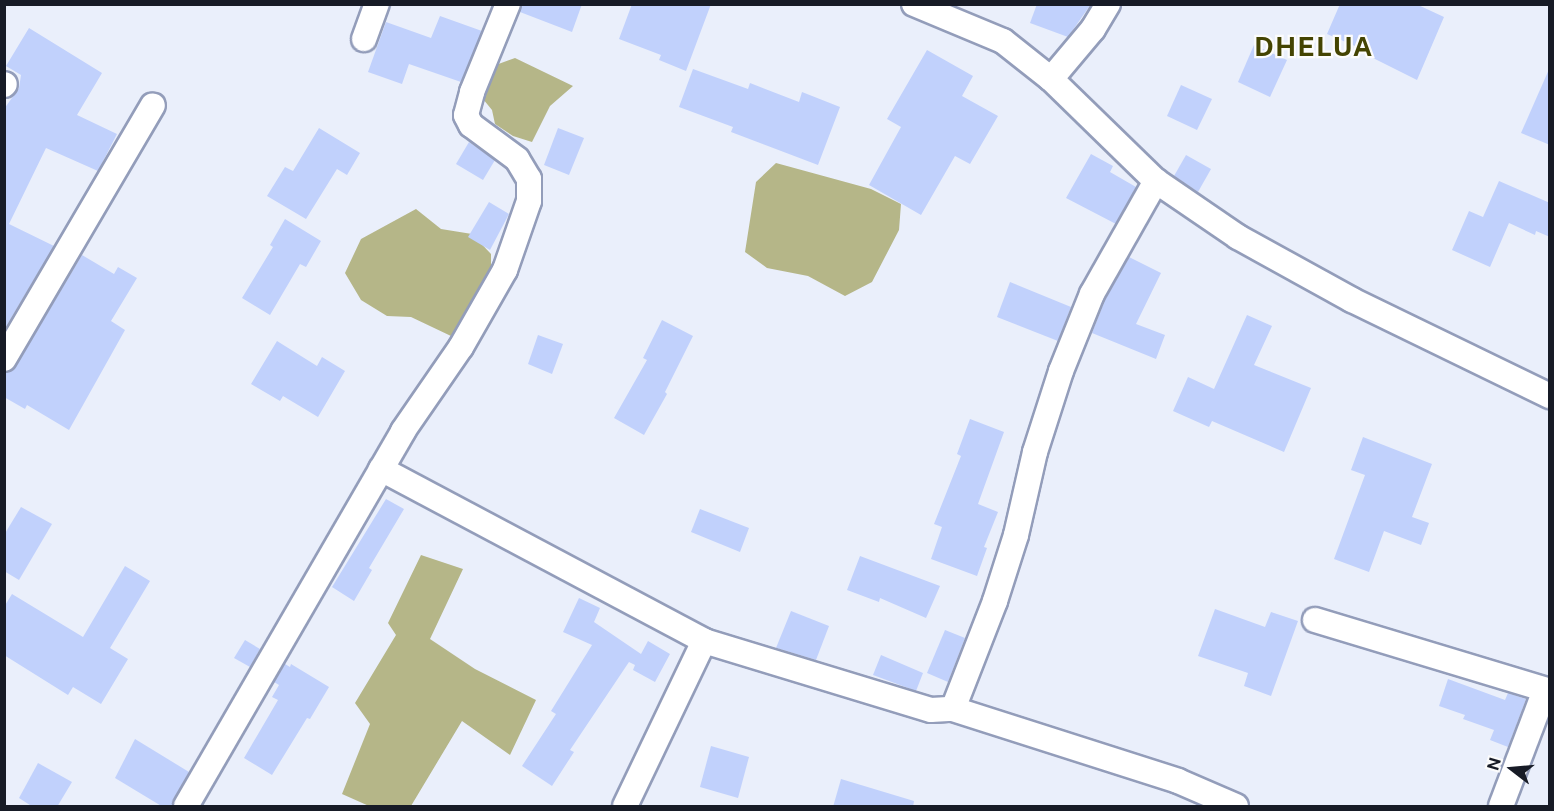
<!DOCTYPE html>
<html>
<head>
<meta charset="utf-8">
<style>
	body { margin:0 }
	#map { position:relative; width:1554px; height:811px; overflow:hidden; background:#eaeffb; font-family:"Public Sans",sans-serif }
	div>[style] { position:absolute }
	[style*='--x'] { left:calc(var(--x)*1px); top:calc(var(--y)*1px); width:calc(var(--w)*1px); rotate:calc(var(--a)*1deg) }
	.water>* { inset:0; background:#b5b688 }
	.building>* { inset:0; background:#c1d1fc }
	.roads { filter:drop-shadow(2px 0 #939dba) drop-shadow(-2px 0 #939dba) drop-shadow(0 2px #939dba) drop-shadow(0 -2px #939dba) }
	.minor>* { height:24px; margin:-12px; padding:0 12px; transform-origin:12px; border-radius:12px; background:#fff }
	span { translate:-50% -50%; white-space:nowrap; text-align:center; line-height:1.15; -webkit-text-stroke:4.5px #fcfcfc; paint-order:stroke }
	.district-label { font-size:27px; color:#444402; font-weight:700; letter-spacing:1.5px }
	.frame { position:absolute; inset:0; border:6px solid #171b26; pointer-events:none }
	.north { position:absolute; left:1482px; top:739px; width:60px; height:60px; -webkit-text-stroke:4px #fcfcfc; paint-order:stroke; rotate:286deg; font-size:16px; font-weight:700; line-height:24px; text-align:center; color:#171b26 }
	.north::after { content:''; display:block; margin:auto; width:21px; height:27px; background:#171b26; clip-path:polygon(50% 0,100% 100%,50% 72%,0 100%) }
</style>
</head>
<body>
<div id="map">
	<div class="water">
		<div style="clip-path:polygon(515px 58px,573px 86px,550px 106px,532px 142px,513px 136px,495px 124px,492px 110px,483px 99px,493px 66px)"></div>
		<div style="clip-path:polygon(776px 163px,871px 189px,901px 204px,899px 230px,872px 282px,845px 296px,808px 276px,767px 268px,745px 252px,756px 182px)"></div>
		<div style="clip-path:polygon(416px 209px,441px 229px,472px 234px,491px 254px,491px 289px,451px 336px,411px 317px,387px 316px,361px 300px,345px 273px,361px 239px)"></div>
		<div style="clip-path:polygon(421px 555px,463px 569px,430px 639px,475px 669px,536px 700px,510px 755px,462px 721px,411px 806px,369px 806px,342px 794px,370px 724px,355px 703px,396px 635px,388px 623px)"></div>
	</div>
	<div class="building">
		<div style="clip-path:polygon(522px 4px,582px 4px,572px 32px,520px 12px)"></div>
		<div style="clip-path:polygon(632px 4px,711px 4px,686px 71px,659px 60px,661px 55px,619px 39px)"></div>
		<div style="clip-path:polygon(1037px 4px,1091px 4px,1068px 37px,1030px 23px)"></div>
		<div style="clip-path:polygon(1340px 4px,1416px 4px,1444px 17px,1417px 80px,1361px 52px,1362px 49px,1327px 34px)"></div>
		<div style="clip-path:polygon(440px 16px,482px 31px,461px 82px,409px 64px,402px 84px,368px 72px,386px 22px,431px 38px)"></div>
		<div style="clip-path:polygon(29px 28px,102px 73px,77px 115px,117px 134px,98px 171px,46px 148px,9px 224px,54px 246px,4px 330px,4px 109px,19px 88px,21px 75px,6px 66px)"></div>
		<div style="clip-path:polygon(1254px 45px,1287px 60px,1270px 97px,1238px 82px)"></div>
		<div style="clip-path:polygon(927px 50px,973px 76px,962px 96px,998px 116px,970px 164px,955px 156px,921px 215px,869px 185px,901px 127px,887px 119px)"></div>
		<div style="clip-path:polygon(1550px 67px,1550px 145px,1521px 133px)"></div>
		<div style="clip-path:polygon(693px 69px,748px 89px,750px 83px,799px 102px,802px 92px,840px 107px,818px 165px,731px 132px,733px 127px,679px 107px)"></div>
		<div style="clip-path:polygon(1181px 85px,1212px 99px,1197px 130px,1167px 116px)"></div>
		<div style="clip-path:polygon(319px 128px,360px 153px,347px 175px,337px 169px,306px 219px,267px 196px,285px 167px,293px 171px)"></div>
		<div style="clip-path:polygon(558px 128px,584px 138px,569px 175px,544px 165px)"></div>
		<div style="clip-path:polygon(469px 142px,495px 160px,483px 180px,456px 164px)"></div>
		<div style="clip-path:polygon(1091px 154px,1113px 166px,1110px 172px,1136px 187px,1116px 224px,1066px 198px)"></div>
		<div style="clip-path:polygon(1186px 155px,1211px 169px,1198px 192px,1174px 176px)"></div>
		<div style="clip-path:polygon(1499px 181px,1550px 203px,1550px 237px,1536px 231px,1535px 235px,1509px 223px,1490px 267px,1452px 250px,1469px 211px,1483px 217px)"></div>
		<div style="clip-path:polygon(489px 202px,509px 214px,490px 250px,468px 237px)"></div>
		<div style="clip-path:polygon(285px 219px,321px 241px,306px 267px,300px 264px,270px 315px,242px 298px,273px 247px,270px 245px)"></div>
		<div style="clip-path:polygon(82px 255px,114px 274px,118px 267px,137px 278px,111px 321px,125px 330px,69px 430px,27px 405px,25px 409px,4px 397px,4px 373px,16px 366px)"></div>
		<div style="clip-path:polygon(1129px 257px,1161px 273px,1136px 324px,1165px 335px,1156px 359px,1092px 333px,1105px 300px)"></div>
		<div style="clip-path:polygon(1010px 282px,1071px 307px,1058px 341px,997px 317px)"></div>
		<div style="clip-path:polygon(1247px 315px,1272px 326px,1254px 365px,1311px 388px,1284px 452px,1212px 421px,1209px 427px,1173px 411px,1188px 377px,1214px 389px)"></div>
		<div style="clip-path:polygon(662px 320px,693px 336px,665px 392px,667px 394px,644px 435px,614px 418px,647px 360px,643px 358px)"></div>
		<div style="clip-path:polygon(538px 335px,563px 344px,552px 374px,528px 364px)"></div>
		<div style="clip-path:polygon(277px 341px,317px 366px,322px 357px,345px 371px,318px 417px,283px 396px,280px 401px,251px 384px)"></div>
		<div style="clip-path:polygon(970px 419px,1004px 432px,978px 504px,998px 512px,984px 547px,987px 548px,977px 576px,931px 559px,942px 527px,934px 524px,961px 456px,957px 454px)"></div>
		<div style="clip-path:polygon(1363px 437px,1432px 464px,1412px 517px,1429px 523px,1421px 545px,1384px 531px,1369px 572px,1334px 559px,1365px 475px,1351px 470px)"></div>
		<div style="clip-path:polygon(386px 499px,404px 509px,369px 568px,372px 570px,354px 601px,332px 587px)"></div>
		<div style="clip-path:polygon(21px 507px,52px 524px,19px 580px,4px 571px,4px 535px)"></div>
		<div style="clip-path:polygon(700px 509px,749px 528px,740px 552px,691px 532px)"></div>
		<div style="clip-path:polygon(860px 556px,940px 586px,926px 618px,880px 598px,879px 602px,847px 590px)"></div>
		<div style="clip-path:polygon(125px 566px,150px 581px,110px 648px,128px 659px,101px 704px,73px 687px,68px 695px,4px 655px,4px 607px,12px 594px,83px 637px)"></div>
		<div style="clip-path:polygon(579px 598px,600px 608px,594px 622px,641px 654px,648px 641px,670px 654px,655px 682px,633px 670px,635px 665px,629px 662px,570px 750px,574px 752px,552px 786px,522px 766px,556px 714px,551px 711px,592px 645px,563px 632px)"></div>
		<div style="clip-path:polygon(1215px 609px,1265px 627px,1271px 612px,1298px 621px,1271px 696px,1244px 686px,1248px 673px,1198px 656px)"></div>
		<div style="clip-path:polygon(791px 611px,829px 626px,816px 660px,776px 648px)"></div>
		<div style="clip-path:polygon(945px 630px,965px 638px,948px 682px,927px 673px)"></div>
		<div style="clip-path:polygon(245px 640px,260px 649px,250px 667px,234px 658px)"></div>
		<div style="clip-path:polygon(881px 655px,923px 673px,916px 691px,873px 675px)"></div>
		<div style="clip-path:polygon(285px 664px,290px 667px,291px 664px,329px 687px,310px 719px,307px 718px,272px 775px,244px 758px,278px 700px,272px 697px,279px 685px,274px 682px)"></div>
		<div style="clip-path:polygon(1448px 679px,1505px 700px,1508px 693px,1526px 699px,1508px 747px,1490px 740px,1494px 730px,1463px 719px,1465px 715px,1439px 706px)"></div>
		<div style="clip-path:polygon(135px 739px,189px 772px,172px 807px,163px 807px,115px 778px)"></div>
		<div style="clip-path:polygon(711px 746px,749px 757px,738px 798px,700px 787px)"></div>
		<div style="clip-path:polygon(38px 763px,72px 782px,57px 807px,33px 807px,19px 798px)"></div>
		<div style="clip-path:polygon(841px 779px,914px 801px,913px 807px,833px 807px)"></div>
	</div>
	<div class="roads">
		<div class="minor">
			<div style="--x:914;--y:4;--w:96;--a:22.6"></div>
			<div style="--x:1003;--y:41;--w:61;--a:38.4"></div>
			<div style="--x:1051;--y:79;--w:146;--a:44.2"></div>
			<div style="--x:1156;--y:181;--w:99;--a:34.3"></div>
			<div style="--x:1238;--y:237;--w:130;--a:28.9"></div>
			<div style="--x:1352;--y:300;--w:220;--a:25.9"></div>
			<div style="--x:364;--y:39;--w:37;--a:-70"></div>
			<div style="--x:1051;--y:79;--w:65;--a:-50"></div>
			<div style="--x:1093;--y:29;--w:29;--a:-59"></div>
			<div style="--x:4;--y:85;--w:1;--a:-45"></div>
			<div style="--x:4;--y:359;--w:294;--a:-59.6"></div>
			<div style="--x:381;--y:469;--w:366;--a:28"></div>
			<div style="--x:704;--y:641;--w:237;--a:16.9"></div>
			<div style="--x:931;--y:710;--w:22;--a:-3"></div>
			<div style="--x:953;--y:709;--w:236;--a:17.7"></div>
			<div style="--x:1178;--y:781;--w:63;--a:23.3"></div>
			<div style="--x:1315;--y:620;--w:245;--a:16.8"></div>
			<div style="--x:953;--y:709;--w:116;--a:-68.7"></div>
			<div style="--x:995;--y:601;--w:69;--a:-72.3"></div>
			<div style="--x:1016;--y:535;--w:85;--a:-77.1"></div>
			<div style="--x:1035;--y:452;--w:85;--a:-72.2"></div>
			<div style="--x:1061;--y:371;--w:83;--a:-68.1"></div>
			<div style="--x:1092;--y:294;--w:130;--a:-60.5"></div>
			<div style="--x:186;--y:806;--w:433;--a:-59.9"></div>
			<div style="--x:403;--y:431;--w:102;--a:-55.4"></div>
			<div style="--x:461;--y:347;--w:89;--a:-60.3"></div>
			<div style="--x:505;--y:270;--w:73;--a:-70.8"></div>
			<div style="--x:529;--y:201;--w:22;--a:-90"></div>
			<div style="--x:529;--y:179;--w:23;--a:-121"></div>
			<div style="--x:517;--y:159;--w:57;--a:-143.5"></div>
			<div style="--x:471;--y:125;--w:11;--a:-117"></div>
			<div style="--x:466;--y:115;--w:24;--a:-75"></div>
			<div style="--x:472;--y:92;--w:95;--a:-67.8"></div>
			<div style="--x:625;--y:806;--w:183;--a:-64.4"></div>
			<div style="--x:1501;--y:806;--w:124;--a:-69.2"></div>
		</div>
	</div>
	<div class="district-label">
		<span style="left:1314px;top:47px">DHELUA</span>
	</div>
	<div class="frame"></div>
	<div class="north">N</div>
</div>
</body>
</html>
